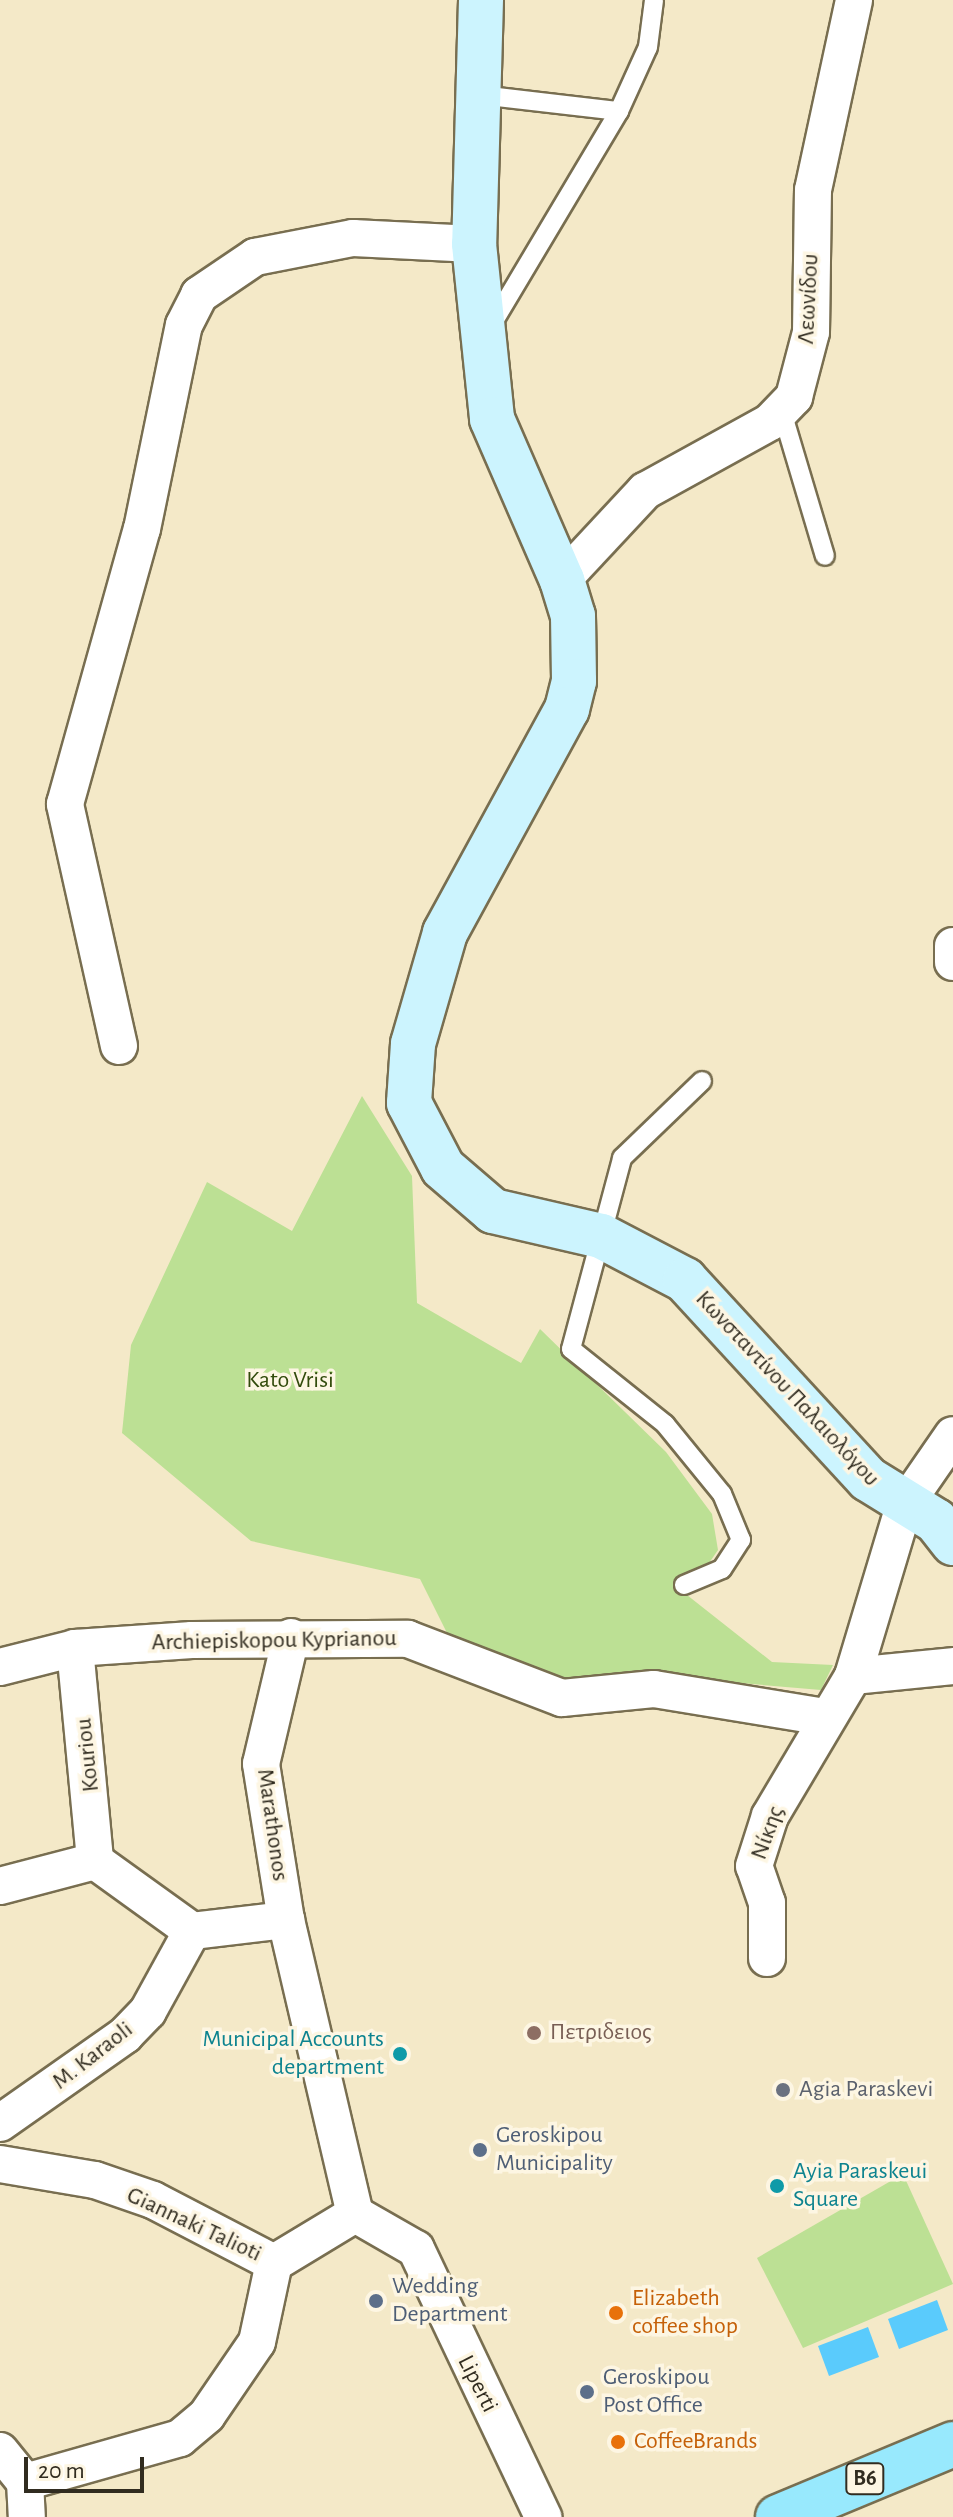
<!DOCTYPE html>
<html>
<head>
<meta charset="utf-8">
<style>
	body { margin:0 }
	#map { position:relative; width:953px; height:2517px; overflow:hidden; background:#f4e9c8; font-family:"Alegreya Sans",sans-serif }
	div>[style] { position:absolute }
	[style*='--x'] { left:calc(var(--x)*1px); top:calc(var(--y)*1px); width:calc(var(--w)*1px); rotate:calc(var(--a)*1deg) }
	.green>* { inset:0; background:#bce094 }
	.water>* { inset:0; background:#5acbfc }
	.roads { filter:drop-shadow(2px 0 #786e50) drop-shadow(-2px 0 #786e50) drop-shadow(0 2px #786e50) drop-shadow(0 -2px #786e50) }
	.lane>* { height:18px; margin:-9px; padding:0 9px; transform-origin:9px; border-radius:9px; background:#fff }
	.street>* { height:36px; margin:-18px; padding:0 18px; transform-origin:18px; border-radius:18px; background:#fff }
	.secondary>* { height:44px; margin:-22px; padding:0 22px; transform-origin:22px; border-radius:22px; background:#ccf4fe }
	.primary>* { height:44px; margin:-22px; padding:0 22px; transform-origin:22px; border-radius:22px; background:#98e9fd }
	.dots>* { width:22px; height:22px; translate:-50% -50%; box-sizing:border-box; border:4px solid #fdf6e3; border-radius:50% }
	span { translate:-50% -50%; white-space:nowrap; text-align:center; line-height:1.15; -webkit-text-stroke:7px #fdf6e3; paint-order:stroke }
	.shield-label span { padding:2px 6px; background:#fdf6e3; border:2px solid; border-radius:6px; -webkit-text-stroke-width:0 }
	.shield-label { font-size:22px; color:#312c20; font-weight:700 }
	.street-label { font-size:24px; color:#312c20 }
	.park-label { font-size:24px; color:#324b0c }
	.education-label { font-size:24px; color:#785e54 }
	.left { translate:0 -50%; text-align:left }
	.culture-label { font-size:24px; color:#0d838f }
	.right { translate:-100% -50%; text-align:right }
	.worship-label { font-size:24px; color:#5b616d }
	.service-label { font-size:24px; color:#4e5e75 }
	.food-label { font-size:24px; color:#c56008 }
	.scale { position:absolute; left:24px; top:2457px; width:120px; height:36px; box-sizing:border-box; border:4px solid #312c20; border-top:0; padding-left:10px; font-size:24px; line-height:28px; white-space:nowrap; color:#312c20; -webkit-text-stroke:6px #fdf6e3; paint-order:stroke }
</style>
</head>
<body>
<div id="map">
	<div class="green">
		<div style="clip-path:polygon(362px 1096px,412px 1176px,417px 1303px,521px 1363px,540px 1329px,666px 1452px,712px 1514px,718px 1550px,687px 1595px,772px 1662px,833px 1665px,821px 1690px,646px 1675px,582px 1689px,452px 1643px,420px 1579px,251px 1541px,122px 1433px,131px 1345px,207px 1182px,292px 1231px)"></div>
		<div style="clip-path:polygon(903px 2174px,953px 2284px,803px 2348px,757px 2258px)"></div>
	</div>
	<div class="water">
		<div style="clip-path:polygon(937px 2300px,948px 2330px,899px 2349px,888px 2319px)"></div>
		<div style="clip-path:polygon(868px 2327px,879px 2357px,829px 2376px,818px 2346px)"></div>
	</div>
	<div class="roads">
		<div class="lane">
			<div style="--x:480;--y:95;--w:140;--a:6.6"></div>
			<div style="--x:491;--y:326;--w:250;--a:-59.2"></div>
			<div style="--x:619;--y:111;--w:70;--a:-65.6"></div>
			<div style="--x:648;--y:47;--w:47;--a:-82.7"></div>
			<div style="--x:782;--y:412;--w:150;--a:73.4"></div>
			<div style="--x:684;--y:1585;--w:41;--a:-22.8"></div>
			<div style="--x:722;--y:1569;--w:35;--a:-57"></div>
			<div style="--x:741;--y:1540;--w:50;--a:-112.4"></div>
			<div style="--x:722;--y:1494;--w:90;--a:-129.2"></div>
			<div style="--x:665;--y:1424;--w:120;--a:-141.4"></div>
			<div style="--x:571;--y:1349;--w:198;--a:-75"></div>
			<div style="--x:622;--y:1158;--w:111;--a:-43.9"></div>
		</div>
		<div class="street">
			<div style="--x:562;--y:580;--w:122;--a:-47"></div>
			<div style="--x:645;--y:491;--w:143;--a:-28.9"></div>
			<div style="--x:770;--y:422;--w:35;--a:-46"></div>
			<div style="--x:794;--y:397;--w:67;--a:-75.3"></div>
			<div style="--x:811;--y:332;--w:142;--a:-89.2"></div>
			<div style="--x:813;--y:190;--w:194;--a:-77.8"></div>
			<div style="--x:953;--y:946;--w:16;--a:90"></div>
			<div style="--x:119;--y:1046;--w:248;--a:-102.6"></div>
			<div style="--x:65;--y:804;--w:286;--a:-74.4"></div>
			<div style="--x:142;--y:529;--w:208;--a:-78.4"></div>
			<div style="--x:184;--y:325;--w:34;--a:-63"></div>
			<div style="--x:199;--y:295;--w:68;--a:-34.2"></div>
			<div style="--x:255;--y:257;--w:100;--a:-11"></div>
			<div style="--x:353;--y:238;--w:121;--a:2.8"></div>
			<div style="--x:291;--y:1637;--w:130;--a:103.3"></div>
			<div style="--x:261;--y:1764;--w:158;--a:80.9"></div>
			<div style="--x:286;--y:1920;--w:302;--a:76.8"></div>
			<div style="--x:75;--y:1648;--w:214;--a:84.6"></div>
			<div style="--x:0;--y:1667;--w:77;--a:-14.2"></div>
			<div style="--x:75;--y:1648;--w:117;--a:-3.9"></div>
			<div style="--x:192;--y:1640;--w:216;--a:-0.3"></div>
			<div style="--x:408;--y:1639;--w:165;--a:21"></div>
			<div style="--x:562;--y:1698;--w:92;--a:-5.6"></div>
			<div style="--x:654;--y:1689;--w:173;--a:9.3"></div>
			<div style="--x:853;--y:1676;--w:100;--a:-5.7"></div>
			<div style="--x:0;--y:1886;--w:98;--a:-14.7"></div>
			<div style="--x:95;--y:1861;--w:120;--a:35.8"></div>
			<div style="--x:192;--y:1931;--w:95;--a:-6.7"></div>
			<div style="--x:767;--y:1958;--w:55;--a:-90"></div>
			<div style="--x:767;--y:1903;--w:39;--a:-109"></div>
			<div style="--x:754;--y:1866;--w:52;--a:-72.3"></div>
			<div style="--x:770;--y:1816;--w:163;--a:-59.3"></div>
			<div style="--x:853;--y:1676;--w:177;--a:-73.3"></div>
			<div style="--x:904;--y:1506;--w:86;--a:-55.4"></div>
			<div style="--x:0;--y:2123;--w:153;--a:-35.1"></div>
			<div style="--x:125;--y:2035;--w:33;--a:-46"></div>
			<div style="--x:148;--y:2011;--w:91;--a:-61.2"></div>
			<div style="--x:0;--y:2164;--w:96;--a:9.6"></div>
			<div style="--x:95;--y:2180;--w:61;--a:19"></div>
			<div style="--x:153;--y:2200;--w:136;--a:27.5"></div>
			<div style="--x:355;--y:2214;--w:70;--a:29.8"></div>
			<div style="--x:416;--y:2249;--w:297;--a:64.6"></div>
			<div style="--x:274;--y:2263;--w:95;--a:-31.2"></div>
			<div style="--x:0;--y:2451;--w:40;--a:51"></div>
			<div style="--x:25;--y:2482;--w:161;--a:-15.8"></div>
			<div style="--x:180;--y:2438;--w:35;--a:-40"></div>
			<div style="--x:207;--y:2415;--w:88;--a:-55.6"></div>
			<div style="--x:257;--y:2342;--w:81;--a:-77.9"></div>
			<div style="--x:25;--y:2482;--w:35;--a:87"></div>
		</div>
		<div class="secondary">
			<div style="--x:481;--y:0;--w:244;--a:91.6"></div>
			<div style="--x:474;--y:244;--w:176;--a:84.1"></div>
			<div style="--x:492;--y:419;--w:176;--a:66.5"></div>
			<div style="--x:562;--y:580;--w:38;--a:73"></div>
			<div style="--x:573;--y:616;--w:65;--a:89.1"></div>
			<div style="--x:574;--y:681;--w:29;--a:104"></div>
			<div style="--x:567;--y:709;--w:255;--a:118.6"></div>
			<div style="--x:445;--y:933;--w:116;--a:106.1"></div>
			<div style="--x:413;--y:1044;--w:59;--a:93.9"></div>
			<div style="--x:409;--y:1103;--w:73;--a:62.4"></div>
			<div style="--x:443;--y:1168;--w:66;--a:40.7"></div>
			<div style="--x:493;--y:1211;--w:111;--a:13"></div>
			<div style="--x:601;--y:1236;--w:95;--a:27.6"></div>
			<div style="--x:685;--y:1280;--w:270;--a:47.4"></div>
			<div style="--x:868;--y:1479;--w:80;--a:31.7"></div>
			<div style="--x:936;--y:1521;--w:28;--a:52"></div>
		</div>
		<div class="primary">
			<div style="--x:778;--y:2517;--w:190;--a:-22.6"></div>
		</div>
	</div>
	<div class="dots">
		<div style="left:534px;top:2033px;background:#8d6e63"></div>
		<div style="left:400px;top:2054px;background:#0f9aa8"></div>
		<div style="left:783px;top:2090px;background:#6b7280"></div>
		<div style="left:480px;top:2150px;background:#5c6f8a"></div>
		<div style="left:777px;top:2186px;background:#0f9aa8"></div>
		<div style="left:376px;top:2301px;background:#5c6f8a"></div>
		<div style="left:616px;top:2313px;background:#e8710a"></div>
		<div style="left:587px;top:2392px;background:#5c6f8a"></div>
		<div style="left:618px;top:2442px;background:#e8710a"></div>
	</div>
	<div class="shield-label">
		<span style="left:865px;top:2479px">B6</span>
	</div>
	<div class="street-label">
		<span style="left:809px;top:299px;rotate:-87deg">Λεωνίδου</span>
		<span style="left:787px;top:1389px;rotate:47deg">Κωνσταντίνου Παλαιολόγου</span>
		<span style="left:274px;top:1641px;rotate:-1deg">Archiepiskopou Kyprianou</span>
		<span style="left:88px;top:1755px;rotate:-96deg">Kouriou</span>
		<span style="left:272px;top:1825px;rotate:82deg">Marathonos</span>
		<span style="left:768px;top:1833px;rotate:-70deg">Νίκης</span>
		<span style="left:93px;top:2056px;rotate:-38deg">M. Karaoli</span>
		<span style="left:194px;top:2225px;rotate:25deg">Giannaki Talioti</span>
		<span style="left:477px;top:2384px;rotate:63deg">Liperti</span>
	</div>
	<div class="park-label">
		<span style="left:290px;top:1381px">Kato Vrisi</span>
	</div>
	<div class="education-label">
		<span class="left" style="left:550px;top:2033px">Πετριδειος</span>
	</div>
	<div class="culture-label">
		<span class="right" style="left:384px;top:2054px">Municipal Accounts<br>department</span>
		<span class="left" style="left:793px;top:2186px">Ayia Paraskeui<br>Square</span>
	</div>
	<div class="worship-label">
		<span class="left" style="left:799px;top:2090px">Agia Paraskevi</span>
	</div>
	<div class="service-label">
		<span class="left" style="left:496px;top:2150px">Geroskipou<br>Municipality</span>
		<span class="left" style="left:392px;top:2301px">Wedding<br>Department</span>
		<span class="left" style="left:603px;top:2392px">Geroskipou<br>Post Office</span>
	</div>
	<div class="food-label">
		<span class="left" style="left:632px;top:2313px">Elizabeth<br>coffee shop</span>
		<span class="left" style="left:634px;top:2442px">CoffeeBrands</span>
	</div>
	<div class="scale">20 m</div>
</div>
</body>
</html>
